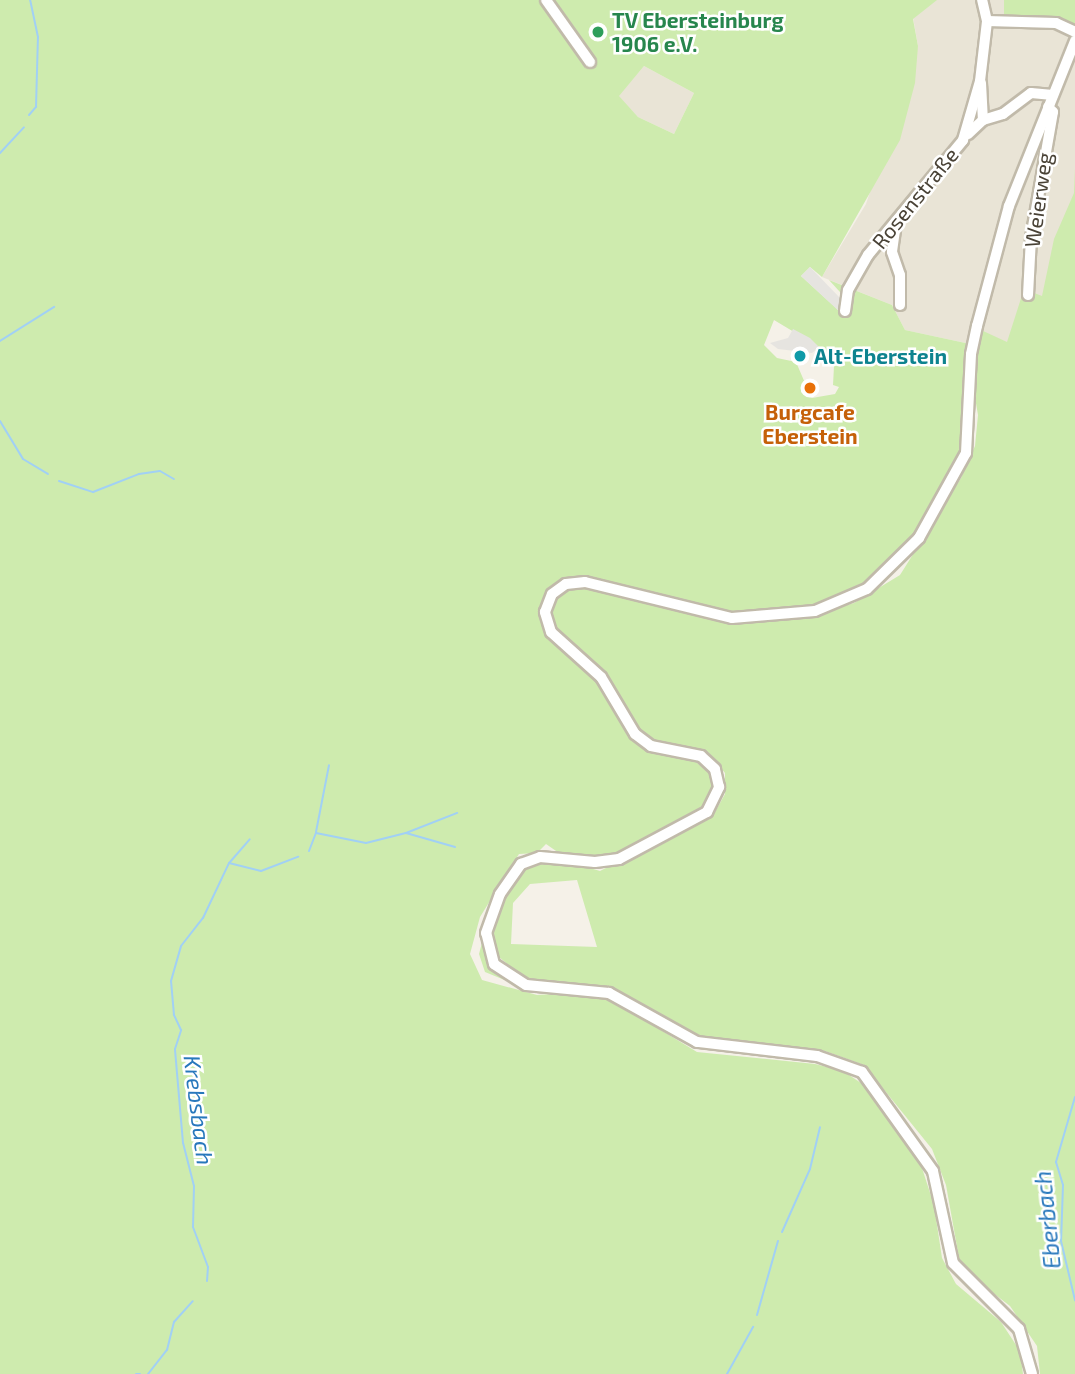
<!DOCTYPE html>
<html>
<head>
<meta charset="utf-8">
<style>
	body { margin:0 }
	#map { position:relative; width:1075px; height:1374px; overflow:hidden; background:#f5f1e8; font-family:"Exo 2",sans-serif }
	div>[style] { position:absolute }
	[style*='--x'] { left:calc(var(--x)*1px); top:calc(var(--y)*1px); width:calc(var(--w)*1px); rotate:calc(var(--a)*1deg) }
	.residential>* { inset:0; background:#e9e4d6 }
	.green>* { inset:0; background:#ceebae }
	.parking>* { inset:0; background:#e6e4e0 }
	.stream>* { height:2px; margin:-1px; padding:0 1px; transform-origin:1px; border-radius:1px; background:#a1d0f5 }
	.roads { filter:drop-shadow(2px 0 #c1baaa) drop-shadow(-2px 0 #c1baaa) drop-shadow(0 2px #c1baaa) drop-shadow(0 -2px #c1baaa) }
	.minor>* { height:10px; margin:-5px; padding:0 5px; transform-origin:5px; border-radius:5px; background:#fff }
	.dots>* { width:19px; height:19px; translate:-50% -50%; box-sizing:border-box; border:4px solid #fff; border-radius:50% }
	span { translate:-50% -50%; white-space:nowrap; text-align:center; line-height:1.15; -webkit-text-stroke:5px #fff; paint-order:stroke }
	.leisure-label { font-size:21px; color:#27864d; font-weight:700 }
	.left { translate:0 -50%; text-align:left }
	.street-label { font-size:21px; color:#494236 }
	.culture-label { font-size:21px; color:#0d838f; font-weight:700 }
	.food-label { font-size:21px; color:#c56008; font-weight:700 }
	.water-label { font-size:23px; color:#2878bc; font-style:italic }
</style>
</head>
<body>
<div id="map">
	<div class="residential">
		<div style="clip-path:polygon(910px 0,1075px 0,1075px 272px,1007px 343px,970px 344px,905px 330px,892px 305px,822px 277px,866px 204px,918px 46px)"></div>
		<div style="clip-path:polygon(644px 66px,694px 93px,674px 134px,638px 117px,618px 96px)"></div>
	</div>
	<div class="green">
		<div style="clip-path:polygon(evenodd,0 0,937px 0,913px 19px,918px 46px,915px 83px,900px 140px,822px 277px,810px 267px,801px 276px,847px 318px,850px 303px,829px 280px,892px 305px,905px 330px,970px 344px,964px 381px,965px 448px,916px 537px,865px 586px,833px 602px,757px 612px,724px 611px,678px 599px,671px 604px,721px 621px,810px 616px,854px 603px,900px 575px,961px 478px,975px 446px,978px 415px,973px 386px,981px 330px,1007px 342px,1024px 289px,1042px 296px,1054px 239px,1074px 193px,1075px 168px,1075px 1374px,1040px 1374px,1037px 1346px,1010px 1306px,971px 1276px,959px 1258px,946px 1185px,932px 1149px,864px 1065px,825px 1051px,711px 1039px,678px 1028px,622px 993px,597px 985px,525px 979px,499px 957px,492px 935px,497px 911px,528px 864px,543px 861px,576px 864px,600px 871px,715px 812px,725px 794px,725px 773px,711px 756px,694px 749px,691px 758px,711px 774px,714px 787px,705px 808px,615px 857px,559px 853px,546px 844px,537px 853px,519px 854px,480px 917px,470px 954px,482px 980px,537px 995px,585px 992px,613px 1001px,697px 1052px,815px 1064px,843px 1071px,867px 1087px,921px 1165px,934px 1205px,942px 1258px,956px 1284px,1001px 1322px,1020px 1351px,1023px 1374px,0 1374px,0 0,644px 66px,694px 93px,674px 134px,638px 117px,619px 96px,644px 66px,0 0,774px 320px,819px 347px,815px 351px,834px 366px,833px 385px,839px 387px,835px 394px,812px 398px,801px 392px,805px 383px,796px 362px,777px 358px,764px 345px,774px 320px,0 0,577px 880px,597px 947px,511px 944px,513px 903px,530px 884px,577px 880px)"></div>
		<div style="clip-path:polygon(1004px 0,1075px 0,1075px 27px,1004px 21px)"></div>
		<div style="clip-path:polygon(483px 939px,492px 965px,507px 981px,485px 972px,479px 954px)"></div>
	</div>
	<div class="parking">
		<div style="clip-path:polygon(810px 267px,842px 300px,841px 313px,801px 276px)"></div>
		<div style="clip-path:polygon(793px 329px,810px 338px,819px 347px,812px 353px,778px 349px,770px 343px,788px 338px)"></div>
	</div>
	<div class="stream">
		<div style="--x:29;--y:115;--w:11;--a:-49"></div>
		<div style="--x:36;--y:107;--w:70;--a:-88.4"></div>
		<div style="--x:38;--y:37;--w:38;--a:-102"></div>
		<div style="--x:0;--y:153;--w:35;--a:-47"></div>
		<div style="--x:0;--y:341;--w:64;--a:-32.2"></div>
		<div style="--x:0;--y:421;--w:44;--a:58.8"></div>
		<div style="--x:23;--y:459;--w:29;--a:31"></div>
		<div style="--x:59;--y:481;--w:36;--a:18"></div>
		<div style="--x:93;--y:492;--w:49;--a:-21.4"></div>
		<div style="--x:139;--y:474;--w:21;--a:-8"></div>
		<div style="--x:160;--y:471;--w:16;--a:30"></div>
		<div style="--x:316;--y:832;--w:68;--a:-79"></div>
		<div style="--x:406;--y:833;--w:55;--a:-21.4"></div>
		<div style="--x:309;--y:851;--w:19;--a:-69"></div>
		<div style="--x:316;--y:833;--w:51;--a:11.3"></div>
		<div style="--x:366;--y:843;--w:41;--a:-14"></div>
		<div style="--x:406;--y:833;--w:51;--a:15.9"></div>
		<div style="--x:230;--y:862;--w:30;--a:-49"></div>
		<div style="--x:1075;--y:1097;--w:68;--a:106.3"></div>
		<div style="--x:1056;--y:1162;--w:24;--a:73"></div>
		<div style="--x:1063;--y:1185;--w:56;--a:92"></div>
		<div style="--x:1061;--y:1241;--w:61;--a:76.7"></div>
		<div style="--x:782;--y:1232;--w:69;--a:-66"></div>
		<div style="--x:810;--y:1169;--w:43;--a:-76.6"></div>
		<div style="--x:207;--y:1281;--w:14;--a:-86"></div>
		<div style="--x:208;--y:1267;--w:43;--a:-110.6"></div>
		<div style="--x:193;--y:1227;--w:41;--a:-88.6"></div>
		<div style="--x:194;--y:1186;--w:44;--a:-104.3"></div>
		<div style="--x:183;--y:1143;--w:94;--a:-94.9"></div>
		<div style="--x:175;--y:1049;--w:20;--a:-72"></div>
		<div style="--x:181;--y:1030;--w:17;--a:-115"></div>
		<div style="--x:174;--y:1015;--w:34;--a:-95"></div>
		<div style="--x:171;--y:981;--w:36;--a:-74"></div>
		<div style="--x:181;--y:946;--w:36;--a:-52"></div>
		<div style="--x:203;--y:918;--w:61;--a:-64.7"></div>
		<div style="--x:229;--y:863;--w:33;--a:14"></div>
		<div style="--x:261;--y:871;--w:40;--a:-21"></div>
		<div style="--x:757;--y:1315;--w:77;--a:-74.2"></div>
		<div style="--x:136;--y:1374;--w:4;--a:0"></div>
		<div style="--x:148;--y:1374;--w:31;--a:-52"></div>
		<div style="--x:167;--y:1350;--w:29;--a:-76"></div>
		<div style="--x:174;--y:1322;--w:28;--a:-48"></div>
		<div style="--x:727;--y:1374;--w:54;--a:-61"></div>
	</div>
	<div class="roads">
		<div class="minor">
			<div style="--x:546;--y:0;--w:76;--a:54.6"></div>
			<div style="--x:987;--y:21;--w:69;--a:1.7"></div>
			<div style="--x:1056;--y:23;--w:21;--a:25"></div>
			<div style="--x:981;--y:83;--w:37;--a:87"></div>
			<div style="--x:968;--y:134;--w:21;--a:-43"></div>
			<div style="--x:983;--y:120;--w:21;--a:-17"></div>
			<div style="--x:1003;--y:114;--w:35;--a:-37"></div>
			<div style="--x:1031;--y:93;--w:22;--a:5"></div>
			<div style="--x:896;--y:223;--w:29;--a:98"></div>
			<div style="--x:892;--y:252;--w:24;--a:71"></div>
			<div style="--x:900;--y:275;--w:30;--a:90"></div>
			<div style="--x:1028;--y:295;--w:57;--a:-87"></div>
			<div style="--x:1031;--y:238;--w:128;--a:-80.1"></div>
			<div style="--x:1053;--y:112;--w:7;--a:-135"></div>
			<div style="--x:845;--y:311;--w:21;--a:-82"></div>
			<div style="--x:848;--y:290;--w:40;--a:-60.3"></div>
			<div style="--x:868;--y:255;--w:149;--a:-50.4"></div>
			<div style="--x:963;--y:140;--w:61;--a:-73.9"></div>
			<div style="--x:980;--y:81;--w:60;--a:-83.3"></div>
			<div style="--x:987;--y:21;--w:22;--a:-103"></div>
			<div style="--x:1032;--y:1374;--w:47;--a:-106.1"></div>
			<div style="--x:1019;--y:1329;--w:93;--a:-135"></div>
			<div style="--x:953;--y:1263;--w:94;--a:-102.3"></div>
			<div style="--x:933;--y:1171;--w:122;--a:-125.6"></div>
			<div style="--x:862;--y:1072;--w:48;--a:-160.4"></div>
			<div style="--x:817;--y:1056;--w:121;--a:-173.3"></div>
			<div style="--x:697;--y:1042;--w:101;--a:-150.9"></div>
			<div style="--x:609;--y:993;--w:83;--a:-174.5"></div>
			<div style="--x:526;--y:985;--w:38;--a:-147"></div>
			<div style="--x:494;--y:964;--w:32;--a:-104"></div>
			<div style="--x:486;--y:933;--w:41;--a:-70.3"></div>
			<div style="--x:500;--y:894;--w:37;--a:-55"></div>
			<div style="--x:521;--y:864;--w:20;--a:-20"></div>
			<div style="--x:540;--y:857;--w:55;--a:5.2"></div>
			<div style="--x:595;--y:862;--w:24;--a:-7"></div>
			<div style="--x:619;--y:859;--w:100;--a:-28.1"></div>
			<div style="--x:707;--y:812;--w:28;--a:-64"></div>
			<div style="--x:719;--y:787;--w:18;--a:-103"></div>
			<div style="--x:715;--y:769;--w:19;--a:-137"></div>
			<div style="--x:701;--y:756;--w:51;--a:-168.7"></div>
			<div style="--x:651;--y:746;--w:20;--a:-143"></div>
			<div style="--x:635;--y:734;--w:66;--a:-120.8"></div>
			<div style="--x:601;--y:677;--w:67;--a:-138"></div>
			<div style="--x:551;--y:632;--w:21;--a:-107"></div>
			<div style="--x:545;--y:612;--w:19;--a:-69"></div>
			<div style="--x:552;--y:594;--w:17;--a:-36"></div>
			<div style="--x:566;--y:584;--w:19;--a:-6"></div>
			<div style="--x:585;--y:582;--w:151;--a:13.8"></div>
			<div style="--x:732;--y:618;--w:83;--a:-4.8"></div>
			<div style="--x:815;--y:611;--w:56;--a:-22.9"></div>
			<div style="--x:867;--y:589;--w:73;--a:-44.4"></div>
			<div style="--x:919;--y:538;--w:97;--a:-61.1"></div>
			<div style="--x:966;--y:453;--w:99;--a:-87.1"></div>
			<div style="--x:971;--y:354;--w:29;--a:-78"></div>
			<div style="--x:977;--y:326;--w:124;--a:-75.1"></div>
			<div style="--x:1009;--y:206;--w:178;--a:-68.2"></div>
		</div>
	</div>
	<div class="dots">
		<div style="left:598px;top:32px;background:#2e9e5b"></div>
		<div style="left:800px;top:356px;background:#0f9aa8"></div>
		<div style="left:810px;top:388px;background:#e8710a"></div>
	</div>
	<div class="leisure-label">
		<span class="left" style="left:612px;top:32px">TV Ebersteinburg<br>1906 e.V.</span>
	</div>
	<div class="street-label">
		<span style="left:915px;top:198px;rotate:-51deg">Rosenstraße</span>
		<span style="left:1038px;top:200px;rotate:-82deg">Weierweg</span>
	</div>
	<div class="culture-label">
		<span class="left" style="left:814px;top:356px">Alt-Eberstein</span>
	</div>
	<div class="food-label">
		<span style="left:810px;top:424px">Burgcafe<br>Eberstein</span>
	</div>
	<div class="water-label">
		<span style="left:199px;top:1110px;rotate:83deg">Krebsbach</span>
		<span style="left:1047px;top:1220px;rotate:-96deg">Eberbach</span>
	</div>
</div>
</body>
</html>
